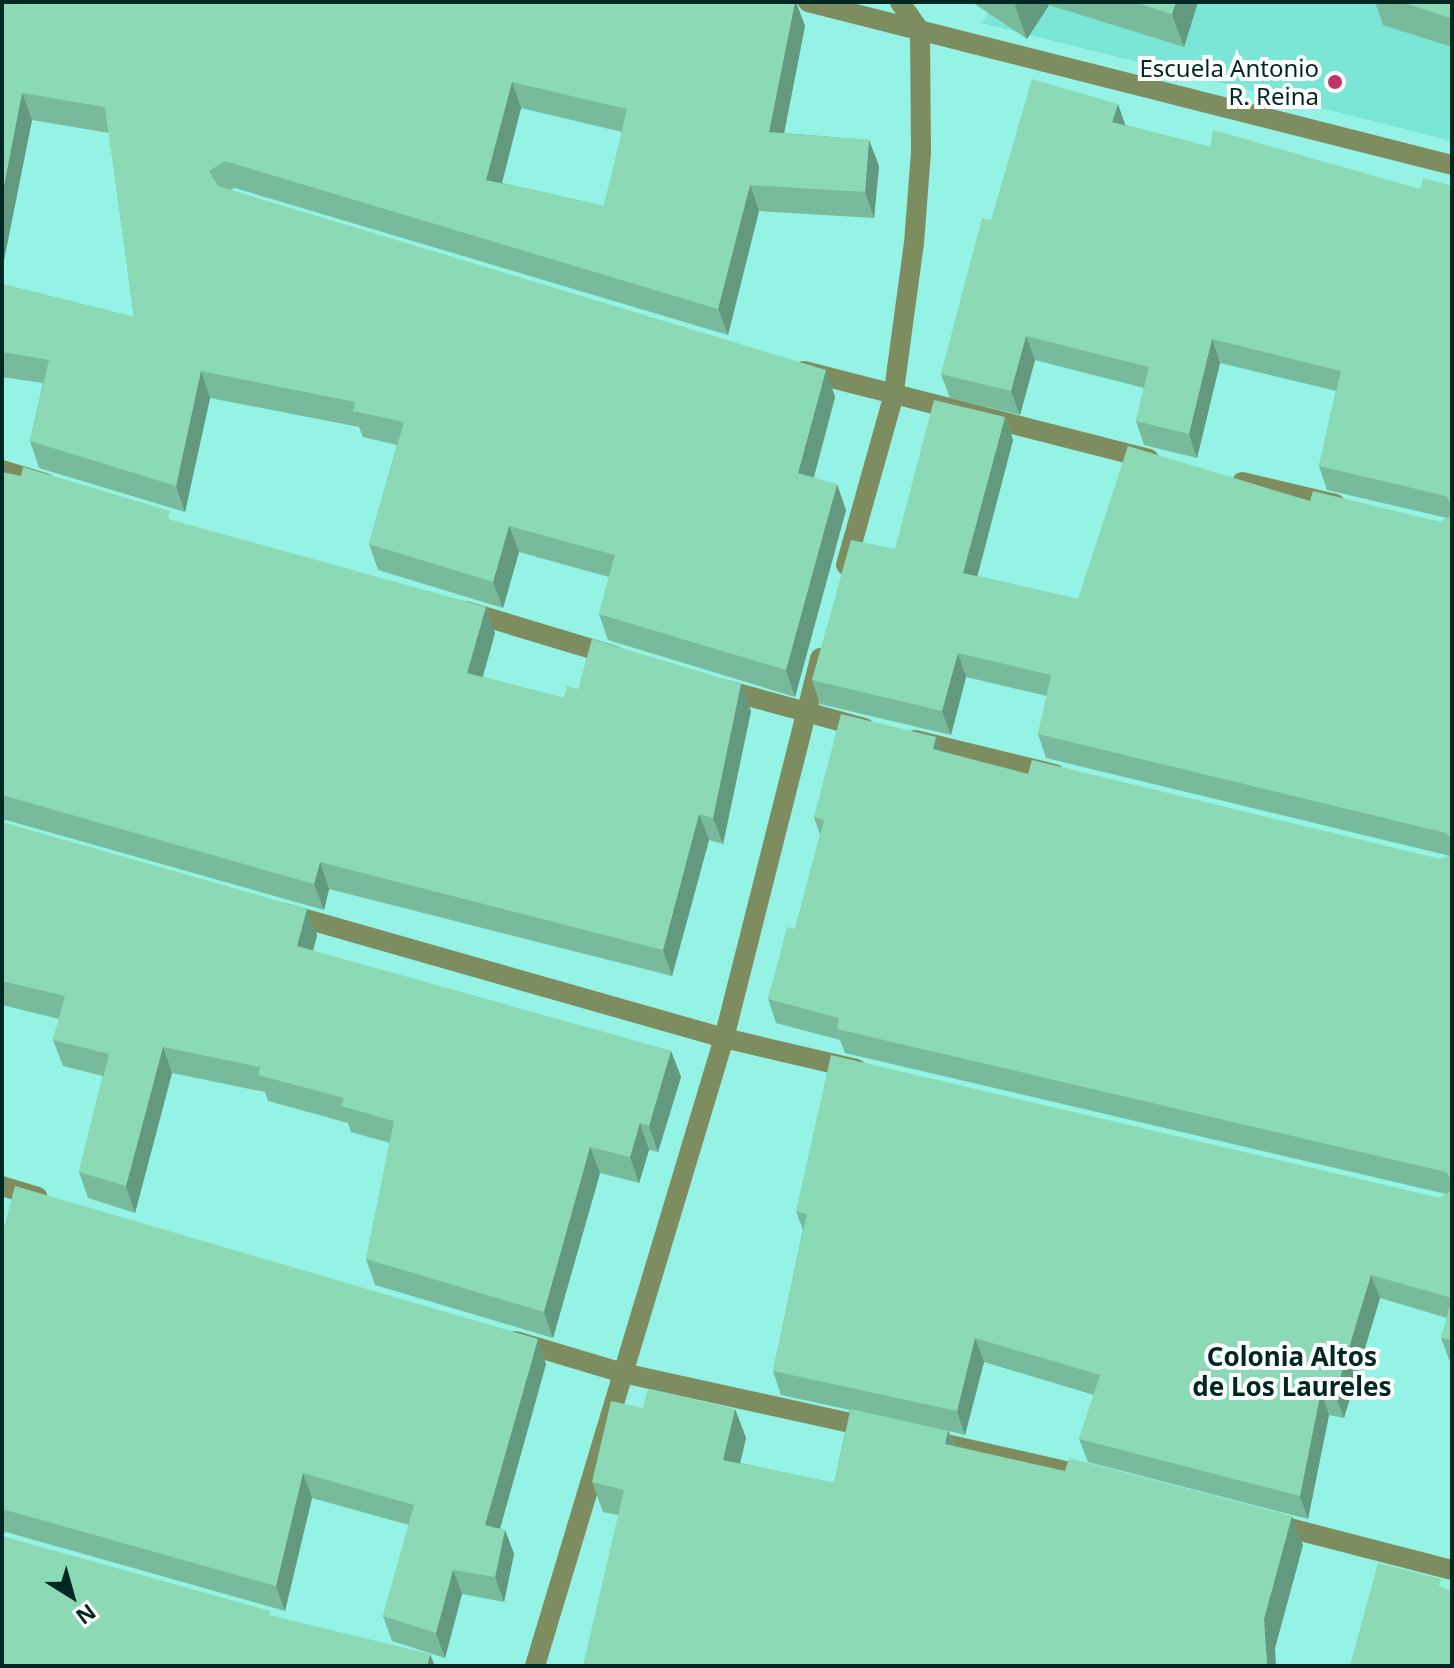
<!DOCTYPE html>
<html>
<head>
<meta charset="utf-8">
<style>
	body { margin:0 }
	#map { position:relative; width:1454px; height:1668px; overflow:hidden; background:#94f3e4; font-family:"Noto Sans",sans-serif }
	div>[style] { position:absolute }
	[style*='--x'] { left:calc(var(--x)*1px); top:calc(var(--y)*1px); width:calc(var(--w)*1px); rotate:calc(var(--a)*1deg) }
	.built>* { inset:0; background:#7be5d6 }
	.minor>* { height:20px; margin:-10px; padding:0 10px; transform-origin:10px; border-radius:10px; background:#7e8d60 }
	.wall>* { inset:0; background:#78bb9c }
	.shaded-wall>* { inset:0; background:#62997f }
	.building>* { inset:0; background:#8cdab5 }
	.dots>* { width:22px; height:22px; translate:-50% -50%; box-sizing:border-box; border:4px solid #fff; border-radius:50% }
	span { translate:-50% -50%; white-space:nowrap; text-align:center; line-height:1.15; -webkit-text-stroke:8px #fff; paint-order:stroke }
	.poi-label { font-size:24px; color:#002823 }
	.right { translate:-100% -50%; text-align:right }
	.neighbourhood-label { font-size:26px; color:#002823; font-weight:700 }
	.frame { position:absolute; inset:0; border:4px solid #002823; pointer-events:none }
	.north { position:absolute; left:32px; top:1556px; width:80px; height:80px; -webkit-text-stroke:6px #fff; paint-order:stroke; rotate:143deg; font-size:22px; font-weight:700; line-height:32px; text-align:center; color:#002823 }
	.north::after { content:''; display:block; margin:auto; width:28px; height:36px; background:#002823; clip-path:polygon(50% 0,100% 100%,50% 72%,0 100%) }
</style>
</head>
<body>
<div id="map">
	<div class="built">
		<div style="clip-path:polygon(995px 2px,1452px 2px,1452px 141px,982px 23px)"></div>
	</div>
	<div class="minor">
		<div style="--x:808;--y:2;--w:664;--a:14.2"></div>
		<div style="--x:804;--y:371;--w:356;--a:14.3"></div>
		<div style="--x:2;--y:470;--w:45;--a:16.8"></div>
		<div style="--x:1242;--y:482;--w:96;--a:13.3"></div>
		<div style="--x:846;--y:565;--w:173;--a:-74.3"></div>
		<div style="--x:893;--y:398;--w:156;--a:-82.3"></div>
		<div style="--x:914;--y:243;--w:92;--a:-85.6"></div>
		<div style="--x:921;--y:151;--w:120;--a:-90.5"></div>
		<div style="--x:920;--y:31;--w:35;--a:-125"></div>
		<div style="--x:466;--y:611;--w:156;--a:16.8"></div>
		<div style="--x:722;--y:689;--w:148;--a:15.3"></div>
		<div style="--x:915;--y:740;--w:144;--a:13.7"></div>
		<div style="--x:285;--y:913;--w:456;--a:15.9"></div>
		<div style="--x:724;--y:1038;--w:136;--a:13.2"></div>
		<div style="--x:2;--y:1186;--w:37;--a:17"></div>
		<div style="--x:516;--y:1341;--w:112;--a:16.7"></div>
		<div style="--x:623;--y:1373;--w:256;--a:12.4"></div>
		<div style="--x:928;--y:1440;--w:168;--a:12.7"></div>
		<div style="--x:1274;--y:1524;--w:184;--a:14.5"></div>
		<div style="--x:535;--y:1666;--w:656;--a:-73.25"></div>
		<div style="--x:724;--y:1038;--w:392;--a:-75.8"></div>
	</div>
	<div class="wall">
		<div style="clip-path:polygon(evenodd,2px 2px,796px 2px,805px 26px,784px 133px,869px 140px,879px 166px,874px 218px,759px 211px,728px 335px,235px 188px,230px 190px,835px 397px,814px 477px,846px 510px,795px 697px,608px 640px,599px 614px,609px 577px,519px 552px,503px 608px,378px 570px,369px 544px,397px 445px,363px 437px,359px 427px,210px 398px,185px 512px,39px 468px,30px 441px,43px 383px,2px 377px,2px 284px,134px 317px,109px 133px,32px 120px,2px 270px,2px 2px,521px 108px,622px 132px,604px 206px,502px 183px,521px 108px)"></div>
		<div style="clip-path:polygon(972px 2px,1198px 2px,1184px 47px,1049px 5px,1027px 39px)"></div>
		<div style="clip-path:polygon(1375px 2px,1452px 2px,1452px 47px,1383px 25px)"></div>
		<div style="clip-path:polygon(1125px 125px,1210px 147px,1420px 189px,1452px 186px,1452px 1362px,1450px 1362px,1441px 1338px,1447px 1318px,1380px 1298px,1344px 1418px,1329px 1415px,1308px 1519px,1088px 1462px,1079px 1439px,1094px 1395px,984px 1362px,965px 1435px,949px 1431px,954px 1446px,1303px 1545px,1275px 1648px,603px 1512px,592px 1482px,643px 1408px,735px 1409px,746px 1438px,740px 1463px,834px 1483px,850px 1410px,781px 1395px,773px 1371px,803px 1230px,796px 1211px,1440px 1198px,1446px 1194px,845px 1053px,840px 1040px,776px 1023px,768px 999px,795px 929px,820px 835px,814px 817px,936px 737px,941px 752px,1028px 774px,1440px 859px,1450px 856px,1046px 758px,1038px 734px,1047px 696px,966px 677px,951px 735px,820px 704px,812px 680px,895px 549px,1005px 417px,1013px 440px,977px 576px,1078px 599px,1310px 501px,1441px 522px,1447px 518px,1327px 490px,1319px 466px,1336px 391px,1220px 363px,1197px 458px,1144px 445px,1136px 421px,1144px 388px,1035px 360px,1020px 415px,950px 398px,941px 374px,991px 220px)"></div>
		<div style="clip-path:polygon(2px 472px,174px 521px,495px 633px,483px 677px,564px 698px,578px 689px,741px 684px,751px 711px,723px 844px,709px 840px,672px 976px,329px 889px,324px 910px,6px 820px,2px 821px)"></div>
		<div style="clip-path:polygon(2px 822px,317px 935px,313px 951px,671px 1051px,681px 1077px,658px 1152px,649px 1150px,639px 1183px,600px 1173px,553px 1338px,375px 1285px,366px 1259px,390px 1143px,351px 1132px,348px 1123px,268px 1101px,265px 1092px,172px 1073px,135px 1213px,88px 1198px,79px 1172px,103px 1076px,63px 1066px,53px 1040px,59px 1019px,2px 1005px)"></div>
		<div style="clip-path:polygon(2px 1235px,546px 1364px,500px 1529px,505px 1530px,514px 1554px,504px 1602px,462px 1594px,445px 1658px,392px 1641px,383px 1616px,409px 1525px,312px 1498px,285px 1611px,6px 1532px,2px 1535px)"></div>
	</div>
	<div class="shaded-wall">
		<div style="clip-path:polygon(795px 2px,796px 2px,805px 26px,779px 159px,769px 132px)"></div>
		<div style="clip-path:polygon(1018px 2px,1048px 2px,1049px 5px,1027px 39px,1015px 6px)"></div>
		<div style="clip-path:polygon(1176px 2px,1198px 2px,1184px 47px,1172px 14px)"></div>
		<div style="clip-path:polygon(512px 82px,521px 108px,496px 206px,486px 180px)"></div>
		<div style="clip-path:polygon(22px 93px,32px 120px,2px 270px,2px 196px)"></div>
		<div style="clip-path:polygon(1118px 104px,1126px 127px,1112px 122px)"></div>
		<div style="clip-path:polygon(869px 140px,879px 166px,874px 218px,865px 192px)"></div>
		<div style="clip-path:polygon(750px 185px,759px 211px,728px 335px,718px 309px)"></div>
		<div style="clip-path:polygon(1026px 336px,1035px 360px,1020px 415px,1011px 391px)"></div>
		<div style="clip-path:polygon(1212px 339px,1220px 363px,1197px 458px,1189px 434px)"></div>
		<div style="clip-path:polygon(826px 370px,835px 397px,808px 499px,798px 473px)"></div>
		<div style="clip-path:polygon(201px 371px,210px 398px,185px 512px,176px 486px)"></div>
		<div style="clip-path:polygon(1005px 417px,1013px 440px,972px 597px,963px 573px)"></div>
		<div style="clip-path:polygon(837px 484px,846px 510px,795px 697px,786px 670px)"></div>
		<div style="clip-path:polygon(509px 526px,519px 552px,503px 608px,493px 582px)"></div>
		<div style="clip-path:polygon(486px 607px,495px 633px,476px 699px,467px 673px)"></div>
		<div style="clip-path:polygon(958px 653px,966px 677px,951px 735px,942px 711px)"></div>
		<div style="clip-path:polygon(741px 684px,751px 711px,723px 844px,713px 818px)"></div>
		<div style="clip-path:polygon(936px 737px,945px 760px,933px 749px)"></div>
		<div style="clip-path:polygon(699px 814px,709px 840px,672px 976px,663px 950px)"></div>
		<div style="clip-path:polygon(320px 862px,329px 889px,324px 910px,314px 884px)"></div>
		<div style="clip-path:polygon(307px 909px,317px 935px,307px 973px,297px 946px)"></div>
		<div style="clip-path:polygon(163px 1047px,172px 1073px,135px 1213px,126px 1186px)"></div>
		<div style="clip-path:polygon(671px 1051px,681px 1077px,658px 1152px,649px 1126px)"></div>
		<div style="clip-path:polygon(640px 1123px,649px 1150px,639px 1183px,630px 1157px)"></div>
		<div style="clip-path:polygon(590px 1147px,600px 1173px,553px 1338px,544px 1312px)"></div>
		<div style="clip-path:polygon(1371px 1275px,1380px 1298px,1344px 1418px,1335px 1394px)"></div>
		<div style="clip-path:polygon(975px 1338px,984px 1362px,965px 1435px,957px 1411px)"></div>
		<div style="clip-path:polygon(538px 1339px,546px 1364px,494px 1550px,485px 1525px)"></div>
		<div style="clip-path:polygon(1321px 1391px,1329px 1415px,1308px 1519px,1300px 1496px)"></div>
		<div style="clip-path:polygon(735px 1409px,746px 1438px,734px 1489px,723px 1460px)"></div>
		<div style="clip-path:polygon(948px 1431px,959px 1460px,945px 1444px)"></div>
		<div style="clip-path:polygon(303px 1473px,312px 1498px,285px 1611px,276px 1586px)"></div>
		<div style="clip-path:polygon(1292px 1516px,1303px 1545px,1275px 1648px,1276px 1666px,1267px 1666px,1264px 1619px)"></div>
		<div style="clip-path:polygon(505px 1530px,514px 1554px,504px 1602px,495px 1577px)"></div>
		<div style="clip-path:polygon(453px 1570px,462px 1594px,445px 1658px,436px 1633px)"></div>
		<div style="clip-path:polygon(430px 1654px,435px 1666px,427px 1666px)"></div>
	</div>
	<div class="building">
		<div style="clip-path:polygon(evenodd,2px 2px,795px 2px,769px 132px,869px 140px,865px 192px,750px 185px,718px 309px,225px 161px,209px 171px,218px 186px,826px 370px,798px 473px,837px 484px,786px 670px,599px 614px,615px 555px,509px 526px,493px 582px,369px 544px,404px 422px,353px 411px,355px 402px,201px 371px,176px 486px,30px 441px,49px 360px,2px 352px,2px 284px,134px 317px,105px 107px,22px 93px,2px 196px,2px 2px,512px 82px,627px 109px,604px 206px,486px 180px,512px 82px)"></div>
		<div style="clip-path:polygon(1133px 2px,1176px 2px,1172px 14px)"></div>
		<div style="clip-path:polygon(1402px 2px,1452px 2px,1452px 12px,1450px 18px)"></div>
		<div style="clip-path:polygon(1032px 79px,1118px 104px,1112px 122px,1210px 147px,1213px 130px,1420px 189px,1423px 178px,1452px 186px,1452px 506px,1446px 496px,1319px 466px,1341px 371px,1212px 339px,1189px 434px,1136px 421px,1149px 367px,1026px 336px,1011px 391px,941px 374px,982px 218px,991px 220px)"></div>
		<div style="clip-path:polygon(934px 400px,1005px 417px,963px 573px,1078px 599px,1128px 446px,1310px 501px,1313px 491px,1441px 522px,1452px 515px,1452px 839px,1446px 833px,1038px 734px,1051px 675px,958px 653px,942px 711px,812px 680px,851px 540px,895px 549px)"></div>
		<div style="clip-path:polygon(23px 467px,170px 511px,168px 519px,486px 607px,467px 673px,564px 698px,567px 686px,578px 689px,592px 639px,741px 684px,713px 818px,699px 814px,663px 950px,320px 862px,314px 884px,2px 795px,2px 472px,21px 476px)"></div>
		<div style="clip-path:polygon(841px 714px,936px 737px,933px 749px,1028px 774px,1032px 760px,1440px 859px,1452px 856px,1452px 1181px,1446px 1172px,837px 1029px,839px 1018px,768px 999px,787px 927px,795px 929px,824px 820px,814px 817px)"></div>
		<div style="clip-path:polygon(2px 822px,307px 909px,297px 946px,671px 1051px,649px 1126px,640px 1123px,630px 1157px,590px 1147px,544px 1312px,366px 1259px,394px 1121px,341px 1106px,344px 1098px,258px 1075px,260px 1067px,163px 1047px,126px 1186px,79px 1172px,109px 1054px,53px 1040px,65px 996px,2px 981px)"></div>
		<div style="clip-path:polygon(831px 1055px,1440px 1198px,1452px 1190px,1452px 1298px,1371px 1275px,1335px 1394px,1321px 1391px,1300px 1496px,1079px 1439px,1100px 1375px,975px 1338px,957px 1411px,773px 1371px,807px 1214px,796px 1211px)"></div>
		<div style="clip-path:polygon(15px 1186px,538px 1339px,485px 1525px,505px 1530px,495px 1577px,453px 1570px,436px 1633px,383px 1616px,414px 1505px,303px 1473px,276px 1586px,2px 1509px,2px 1235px)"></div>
		<div style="clip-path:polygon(1452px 1298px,1452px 1340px,1441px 1338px)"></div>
		<div style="clip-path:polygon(648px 1389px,735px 1409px,723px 1460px,834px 1483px,851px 1409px,948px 1431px,945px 1444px,1065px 1471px,1069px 1458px,1292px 1516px,1264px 1619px,1267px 1666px,583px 1666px,624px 1490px,592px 1482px,611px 1401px,643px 1408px)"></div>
		<div style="clip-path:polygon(2px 1536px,270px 1611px,269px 1615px,430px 1654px,427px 1666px,2px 1666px)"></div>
		<div style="clip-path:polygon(1378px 1563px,1441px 1579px,1439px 1586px,1452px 1591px,1452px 1666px,1350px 1666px)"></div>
	</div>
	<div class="dots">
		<div style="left:1335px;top:82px;background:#c13468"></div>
	</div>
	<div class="poi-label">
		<span class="right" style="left:1319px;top:82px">Escuela Antonio<br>R. Reina</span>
	</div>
	<div class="neighbourhood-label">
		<span style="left:1292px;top:1372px">Colonia Altos<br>de Los Laureles</span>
	</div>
	<div class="frame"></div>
	<div class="north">N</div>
</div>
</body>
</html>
